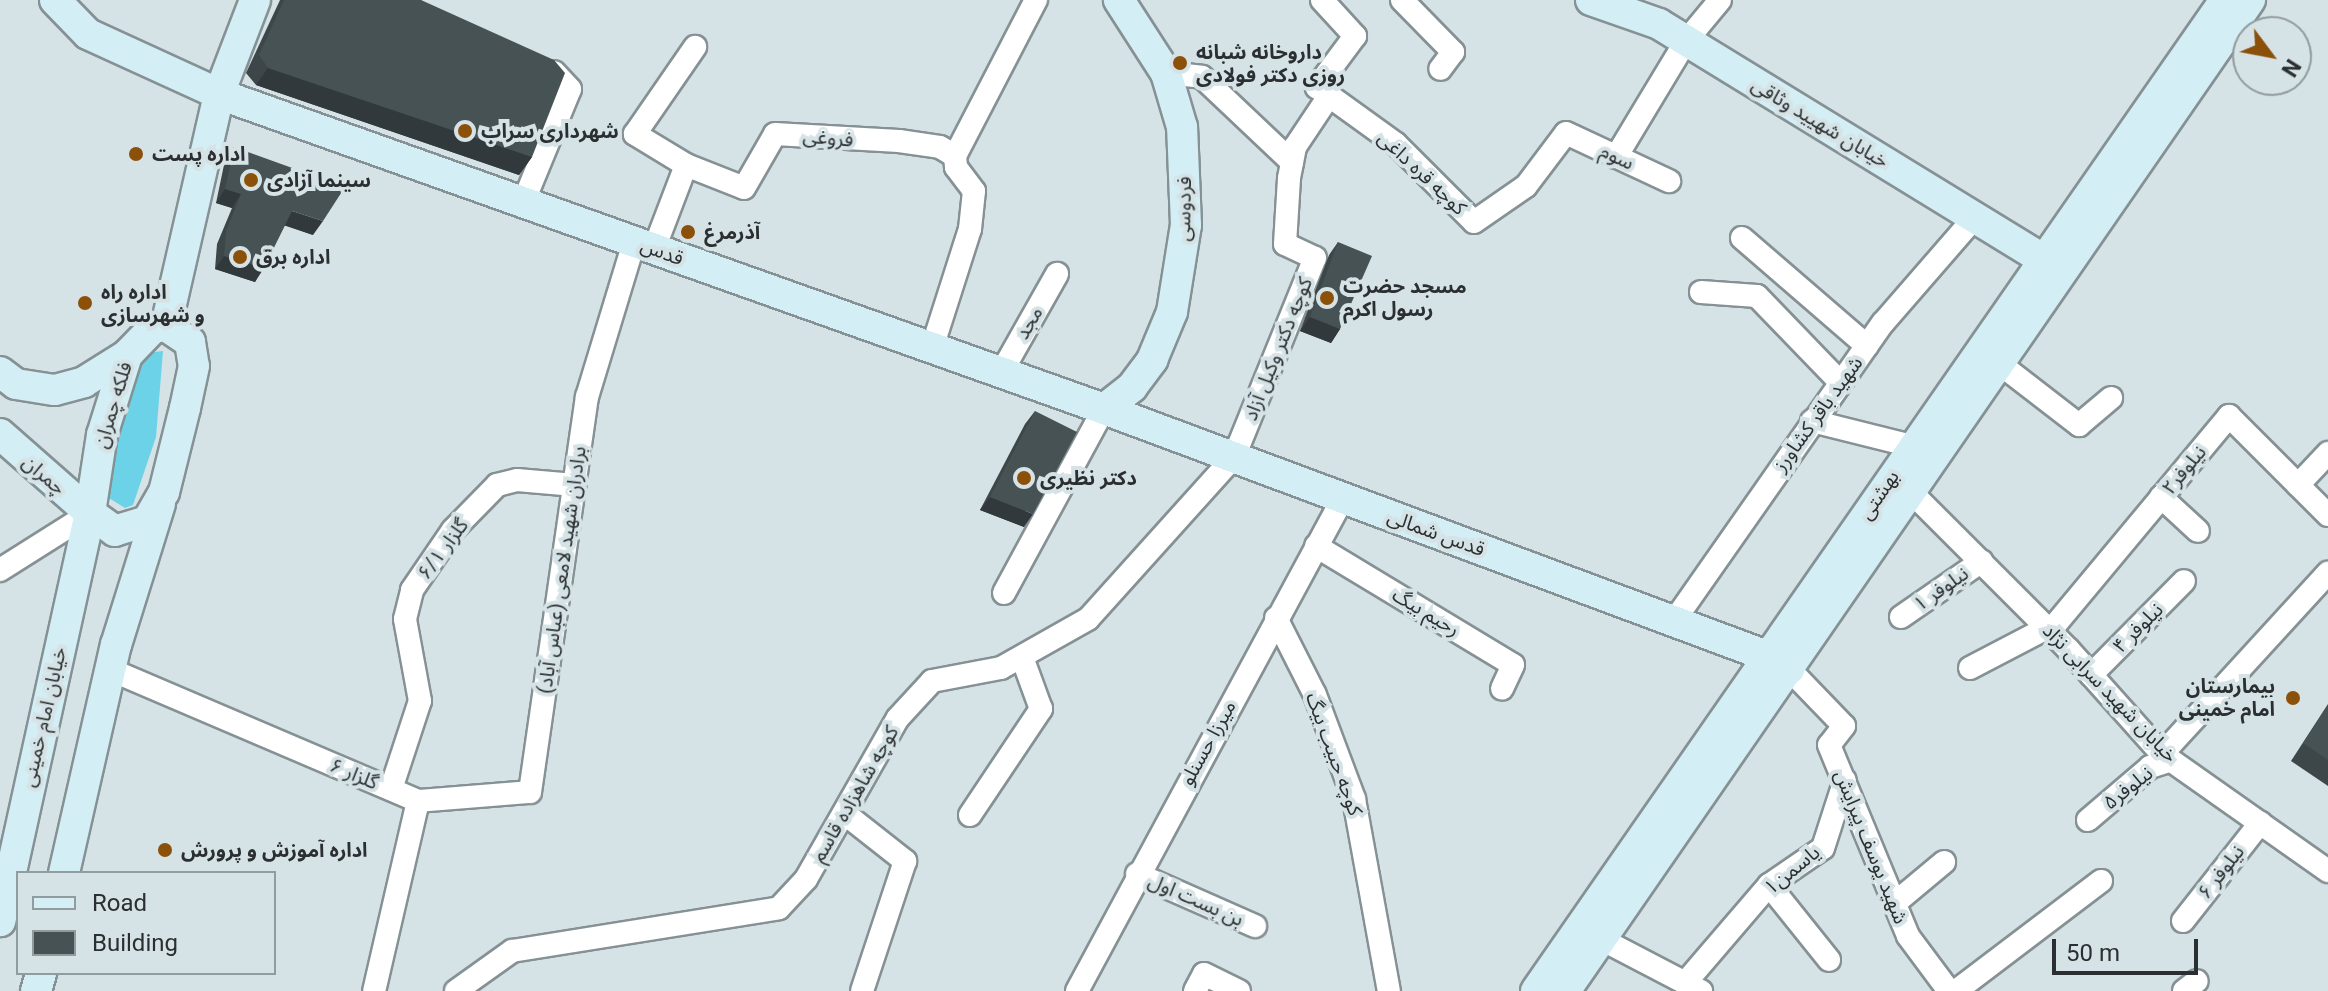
<!DOCTYPE html>
<html>
<head>
<meta charset="utf-8">
<style>
	body { margin:0 }
	#map { position:relative; width:2328px; height:991px; overflow:hidden; background:#d6e3e6; font-family:Roboto,"Noto Sans Arabic",sans-serif }
	div>[style] { position:absolute }
	[style*='--x'] { left:calc(var(--x)*1px); top:calc(var(--y)*1px); width:calc(var(--w)*1px); rotate:calc(var(--a)*1deg) }
	.green>* { inset:0; background:#6cd2e7 }
	.roads { filter:drop-shadow(2px 0 #859194) drop-shadow(-2px 0 #859194) drop-shadow(0 2px #859194) drop-shadow(0 -2px #859194) }
	.street>* { height:22px; margin:-11px; padding:0 11px; transform-origin:11px; border-radius:11px; background:#fff }
	.secondary>* { height:30px; margin:-15px; padding:0 15px; transform-origin:15px; border-radius:15px; background:#d3eef4 }
	.wall>* { inset:0; background:#3d4749 }
	.shaded-wall>* { inset:0; background:#32393c }
	.building>* { inset:0; background:#475255 }
	.dots>* { width:22px; height:22px; translate:-50% -50%; box-sizing:border-box; border:4px solid #d6e3e6; border-radius:50% }
	span { translate:-50% -50%; white-space:nowrap; text-align:center; line-height:1.15; -webkit-text-stroke:8px #d6e3e6; paint-order:stroke }
	.poi-label { font-size:20px; color:#2b2f31; font-weight:700 }
	.left { translate:0 -50%; text-align:left }
	.right { translate:-100% -50%; text-align:right }
	.street-label { font-size:20px; color:#2b2f31 }
	.legend { position:absolute; left:16px; top:871px; width:260px; height:104px; box-sizing:border-box; background:#d6e3e6; border:2px solid #929b9e; margin:0; padding:10px 14px; list-style:none; font-size:24px; color:#2b2f31 }
	.legend li { display:flex; align-items:center; gap:16px; height:40px }
	.legend b { width:40px; border:2px solid #929b9e }
	.north { position:absolute; left:2232px; top:16px; width:80px; height:80px; box-sizing:border-box; background:#d6e3e6; border:2px solid #929b9e; border-radius:50%; rotate:122deg; font-size:22px; font-weight:700; line-height:32px; text-align:center; color:#2b2f31 }
	.north::after { content:''; display:block; margin:auto; width:28px; height:36px; background:#8b510a; clip-path:polygon(50% 0,100% 100%,50% 72%,0 100%) }
	.scale { position:absolute; left:2052px; top:939px; width:146px; height:36px; box-sizing:border-box; border:4px solid #2b2f31; border-top:0; padding-left:10px; font-size:24px; line-height:28px; white-space:nowrap; color:#2b2f31; -webkit-text-stroke:6px #d6e3e6; paint-order:stroke }
</style>
</head>
<body>
<div id="map">
	<div class="green">
		<div style="clip-path:polygon(163px 351px,156px 437px,133px 505px,125px 508px,104px 495px,115px 435px,138px 354px)"></div>
	</div>
	<div class="roads">
		<div class="street">
			<div style="--x:1322;--y:0;--w:49;--a:47.5"></div>
			<div style="--x:1355;--y:36;--w:64;--a:126.7"></div>
			<div style="--x:1317;--y:87;--w:97;--a:35.8"></div>
			<div style="--x:1396;--y:144;--w:110;--a:45"></div>
			<div style="--x:1474;--y:222;--w:63;--a:-34.7"></div>
			<div style="--x:1526;--y:186;--w:66;--a:-53"></div>
			<div style="--x:1566;--y:133;--w:114;--a:25"></div>
			<div style="--x:1402;--y:0;--w:73;--a:45.6"></div>
			<div style="--x:1453;--y:52;--w:21;--a:127"></div>
			<div style="--x:1166;--y:73;--w:36;--a:6"></div>
			<div style="--x:1202;--y:77;--w:124;--a:43.4"></div>
			<div style="--x:1616;--y:157;--w:135;--a:-58.9"></div>
			<div style="--x:1686;--y:41;--w:53;--a:-50.3"></div>
			<div style="--x:686;--y:165;--w:60;--a:-148.7"></div>
			<div style="--x:635;--y:134;--w:106;--a:-55.4"></div>
			<div style="--x:523;--y:203;--w:123;--a:-67.6"></div>
			<div style="--x:570;--y:89;--w:23;--a:-133"></div>
			<div style="--x:1742;--y:238;--w:165;--a:40.8"></div>
			<div style="--x:654;--y:249;--w:90;--a:-69.1"></div>
			<div style="--x:686;--y:165;--w:62;--a:21.6"></div>
			<div style="--x:744;--y:188;--w:62;--a:-60.1"></div>
			<div style="--x:775;--y:134;--w:124;--a:3.2"></div>
			<div style="--x:899;--y:141;--w:41;--a:8.3"></div>
			<div style="--x:940;--y:147;--w:17;--a:31"></div>
			<div style="--x:1701;--y:292;--w:56;--a:4.1"></div>
			<div style="--x:1757;--y:296;--w:120;--a:46"></div>
			<div style="--x:932;--y:348;--w:125;--a:-72.3"></div>
			<div style="--x:970;--y:229;--w:38;--a:-84"></div>
			<div style="--x:974;--y:191;--w:30;--a:-127"></div>
			<div style="--x:956;--y:167;--w:11;--a:-95"></div>
			<div style="--x:955;--y:156;--w:176;--a:-62.6"></div>
			<div style="--x:2000;--y:364;--w:100;--a:37.7"></div>
			<div style="--x:2079;--y:425;--w:42;--a:-40.2"></div>
			<div style="--x:1001;--y:373;--w:114;--a:-60.5"></div>
			<div style="--x:1812;--y:421;--w:103;--a:14"></div>
			<div style="--x:2298;--y:485;--w:44;--a:-46.8"></div>
			<div style="--x:1911;--y:492;--w:223;--a:45"></div>
			<div style="--x:2069;--y:650;--w:140;--a:48.2"></div>
			<div style="--x:2162;--y:754;--w:203;--a:35.2"></div>
			<div style="--x:2161;--y:497;--w:50;--a:42.6"></div>
			<div style="--x:1316;--y:546;--w:230;--a:31.1"></div>
			<div style="--x:1513;--y:665;--w:26;--a:115"></div>
			<div style="--x:0;--y:570;--w:107;--a:-32.3"></div>
			<div style="--x:1004;--y:593;--w:209;--a:-61.5"></div>
			<div style="--x:1901;--y:617;--w:98;--a:-34.7"></div>
			<div style="--x:1276;--y:618;--w:86;--a:63.1"></div>
			<div style="--x:1315;--y:695;--w:111;--a:69.4"></div>
			<div style="--x:1354;--y:799;--w:195;--a:79.7"></div>
			<div style="--x:1674;--y:621;--w:364;--a:-55"></div>
			<div style="--x:1883;--y:323;--w:140;--a:-49"></div>
			<div style="--x:2050;--y:631;--w:280;--a:-50.2"></div>
			<div style="--x:2229;--y:416;--w:140;--a:45"></div>
			<div style="--x:1970;--y:668;--w:87;--a:-27.5"></div>
			<div style="--x:1789;--y:669;--w:79;--a:46"></div>
			<div style="--x:1844;--y:726;--w:24;--a:128"></div>
			<div style="--x:1829;--y:745;--w:207;--a:67.5"></div>
			<div style="--x:1908;--y:936;--w:69;--a:53.3"></div>
			<div style="--x:111;--y:670;--w:334;--a:23.1"></div>
			<div style="--x:418;--y:801;--w:195;--a:103"></div>
			<div style="--x:2091;--y:675;--w:132;--a:-45.3"></div>
			<div style="--x:2162;--y:754;--w:246;--a:-47.5"></div>
			<div style="--x:391;--y:789;--w:93;--a:-71.8"></div>
			<div style="--x:420;--y:701;--w:83;--a:-100.4"></div>
			<div style="--x:405;--y:619;--w:30;--a:-76"></div>
			<div style="--x:412;--y:590;--w:73;--a:-55.7"></div>
			<div style="--x:453;--y:530;--w:63;--a:-45.6"></div>
			<div style="--x:497;--y:485;--w:21;--a:-14"></div>
			<div style="--x:517;--y:480;--w:58;--a:4.9"></div>
			<div style="--x:418;--y:801;--w:112;--a:-4.6"></div>
			<div style="--x:530;--y:792;--w:399;--a:-81.8"></div>
			<div style="--x:587;--y:397;--w:162;--a:-73.1"></div>
			<div style="--x:844;--y:813;--w:78;--a:38.2"></div>
			<div style="--x:905;--y:861;--w:137;--a:108.3"></div>
			<div style="--x:970;--y:815;--w:128;--a:-56.2"></div>
			<div style="--x:1041;--y:709;--w:55;--a:-110.1"></div>
			<div style="--x:2088;--y:820;--w:82;--a:-40.5"></div>
			<div style="--x:2150;--y:767;--w:22;--a:-18"></div>
			<div style="--x:1137;--y:874;--w:129;--a:23.8"></div>
			<div style="--x:1769;--y:885;--w:96;--a:51.3"></div>
			<div style="--x:1895;--y:903;--w:64;--a:-39.9"></div>
			<div style="--x:2183;--y:921;--w:125;--a:-51.8"></div>
			<div style="--x:1601;--y:939;--w:113;--a:27.5"></div>
			<div style="--x:1685;--y:983;--w:129;--a:-49.4"></div>
			<div style="--x:1769;--y:885;--w:65;--a:-34.4"></div>
			<div style="--x:1823;--y:848;--w:71;--a:-72.1"></div>
			<div style="--x:456;--y:991;--w:69;--a:-35.5"></div>
			<div style="--x:512;--y:951;--w:270;--a:-9.1"></div>
			<div style="--x:779;--y:908;--w:40;--a:-47"></div>
			<div style="--x:806;--y:879;--w:185;--a:-60.3"></div>
			<div style="--x:898;--y:718;--w:50;--a:-47.4"></div>
			<div style="--x:932;--y:681;--w:70;--a:-10.7"></div>
			<div style="--x:1001;--y:668;--w:100;--a:-29.4"></div>
			<div style="--x:1088;--y:619;--w:218;--a:-48"></div>
			<div style="--x:1234;--y:457;--w:215;--a:-67.9"></div>
			<div style="--x:1315;--y:258;--w:33;--a:-155"></div>
			<div style="--x:1285;--y:244;--w:66;--a:-86.5"></div>
			<div style="--x:1289;--y:178;--w:32;--a:-79"></div>
			<div style="--x:1295;--y:147;--w:61;--a:-56.3"></div>
			<div style="--x:1077;--y:991;--w:560;--a:-61.65"></div>
			<div style="--x:1195;--y:991;--w:19;--a:-62"></div>
			<div style="--x:1204;--y:974;--w:39;--a:26"></div>
			<div style="--x:1956;--y:991;--w:182;--a:-37.2"></div>
			<div style="--x:2184;--y:991;--w:16;--a:-38"></div>
		</div>
		<div class="secondary">
			<div style="--x:55;--y:0;--w:47;--a:45.9"></div>
			<div style="--x:88;--y:34;--w:144;--a:24.6"></div>
			<div style="--x:219;--y:94;--w:939;--a:19.59"></div>
			<div style="--x:1104;--y:409;--w:708;--a:20.43"></div>
			<div style="--x:1767;--y:656;--w:26;--a:31"></div>
			<div style="--x:1591;--y:0;--w:72;--a:19.4"></div>
			<div style="--x:1659;--y:24;--w:450;--a:31.5"></div>
			<div style="--x:166;--y:326;--w:29;--a:34"></div>
			<div style="--x:190;--y:342;--w:24;--a:81"></div>
			<div style="--x:194;--y:366;--w:43;--a:102.1"></div>
			<div style="--x:185;--y:408;--w:87;--a:104"></div>
			<div style="--x:164;--y:492;--w:34;--a:120"></div>
			<div style="--x:147;--y:521;--w:34;--a:163"></div>
			<div style="--x:115;--y:531;--w:31;--a:-144"></div>
			<div style="--x:90;--y:513;--w:79;--a:-81.3"></div>
			<div style="--x:102;--y:435;--w:84;--a:-72.6"></div>
			<div style="--x:127;--y:355;--w:37;--a:-46"></div>
			<div style="--x:153;--y:328;--w:13;--a:-9"></div>
			<div style="--x:166;--y:326;--w:238;--a:-77.1"></div>
			<div style="--x:219;--y:94;--w:101;--a:-69"></div>
			<div style="--x:0;--y:372;--w:20;--a:37"></div>
			<div style="--x:16;--y:384;--w:39;--a:9"></div>
			<div style="--x:55;--y:390;--w:30;--a:-15"></div>
			<div style="--x:84;--y:382;--w:51;--a:-32.1"></div>
			<div style="--x:1104;--y:409;--w:36;--a:-38"></div>
			<div style="--x:1132;--y:387;--w:34;--a:-53"></div>
			<div style="--x:1152;--y:360;--w:52;--a:-67.4"></div>
			<div style="--x:1172;--y:312;--w:88;--a:-80.9"></div>
			<div style="--x:1186;--y:225;--w:98;--a:-92.3"></div>
			<div style="--x:1182;--y:127;--w:56;--a:-106.5"></div>
			<div style="--x:1166;--y:73;--w:87;--a:-122.8"></div>
			<div style="--x:0;--y:434;--w:120;--a:41.3"></div>
			<div style="--x:90;--y:513;--w:418;--a:102.4"></div>
			<div style="--x:64;--y:873;--w:234;--a:-77.2"></div>
			<div style="--x:116;--y:645;--w:148;--a:-72.7"></div>
			<div style="--x:36;--y:991;--w:19;--a:-74"></div>
			<div style="--x:1536;--y:991;--w:1207;--a:-55.19"></div>
			<div style="--x:1565;--y:991;--w:1205;--a:-55.35"></div>
		</div>
	</div>
	<div class="wall">
		<div style="clip-path:polygon(280px 0,421px 0,532px 157px,519px 175px,256px 85px,246px 73px)"></div>
		<div style="clip-path:polygon(234px 147px,313px 235px,285px 225px,255px 282px,215px 269px,217px 244px,232px 208px,216px 203px,225px 160px)"></div>
		<div style="clip-path:polygon(1338px 242px,1340px 329px,1331px 343px,1300px 331px,1329px 255px)"></div>
		<div style="clip-path:polygon(1035px 411px,1024px 527px,980px 510px,1025px 424px)"></div>
		<div style="clip-path:polygon(2328px 704px,2328px 786px,2291px 761px)"></div>
	</div>
	<div class="shaded-wall">
		<div style="clip-path:polygon(268px 68px,532px 157px,519px 175px,256px 85px)"></div>
		<div style="clip-path:polygon(225px 189px,241px 194px,232px 208px,216px 203px)"></div>
		<div style="clip-path:polygon(292px 211px,323px 221px,313px 235px,283px 225px)"></div>
		<div style="clip-path:polygon(224px 256px,264px 268px,255px 282px,215px 269px)"></div>
		<div style="clip-path:polygon(1310px 317px,1340px 329px,1331px 343px,1300px 331px)"></div>
		<div style="clip-path:polygon(990px 497px,1033px 514px,1024px 527px,980px 510px)"></div>
	</div>
	<div class="building">
		<div style="clip-path:polygon(284px 0,421px 0,554px 60px,565px 73px,532px 157px,268px 68px,259px 55px)"></div>
		<div style="clip-path:polygon(234px 147px,345px 187px,323px 221px,292px 211px,264px 268px,224px 256px,226px 231px,241px 194px,225px 189px)"></div>
		<div style="clip-path:polygon(1338px 242px,1372px 256px,1340px 329px,1310px 317px)"></div>
		<div style="clip-path:polygon(1035px 411px,1077px 432px,1033px 514px,990px 497px)"></div>
		<div style="clip-path:polygon(2328px 705px,2328px 760px,2303px 743px)"></div>
	</div>
	<div class="dots">
		<div style="left:1180px;top:63px;background:#8b510a"></div>
		<div style="left:465px;top:131px;background:#8b510a"></div>
		<div style="left:136px;top:154px;background:#8b510a"></div>
		<div style="left:251px;top:180px;background:#8b510a"></div>
		<div style="left:688px;top:232px;background:#8b510a"></div>
		<div style="left:240px;top:257px;background:#8b510a"></div>
		<div style="left:1327px;top:298px;background:#8b510a"></div>
		<div style="left:85px;top:303px;background:#8b510a"></div>
		<div style="left:1024px;top:478px;background:#8b510a"></div>
		<div style="left:2293px;top:698px;background:#8b510a"></div>
		<div style="left:165px;top:850px;background:#8b510a"></div>
	</div>
	<div class="poi-label">
		<span class="left" style="left:1196px;top:64px">داروخانه شبانه<br>روزی دکتر فولادی</span>
		<span class="left" style="left:481px;top:131px">شهرداری سراب</span>
		<span class="left" style="left:152px;top:154px">اداره پست</span>
		<span class="left" style="left:267px;top:180px">سینما آزادی</span>
		<span class="left" style="left:704px;top:232px">آذرمرغ</span>
		<span class="left" style="left:256px;top:257px">اداره برق</span>
		<span class="left" style="left:1343px;top:298px">مسجد حضرت<br>رسول اکرم</span>
		<span class="left" style="left:101px;top:304px">اداره راه<br>و شهرسازی</span>
		<span class="left" style="left:1040px;top:478px">دکتر نظیری</span>
		<span class="right" style="left:2275px;top:698px">بیمارستان<br>امام خمینی</span>
		<span class="left" style="left:181px;top:850px">اداره آموزش و پرورش</span>
	</div>
	<div class="street-label">
		<span style="left:1820px;top:123px;rotate:31deg">خیابان شهیید وثاقی</span>
		<span style="left:828px;top:138px;rotate:5deg">فروغی</span>
		<span style="left:1617px;top:157px;rotate:25deg">سوم</span>
		<span style="left:1422px;top:173px;rotate:43deg">کوچه قره داغی</span>
		<span style="left:1184px;top:209px;rotate:-89deg">فردوسی</span>
		<span style="left:662px;top:252px;rotate:20deg">قدس</span>
		<span style="left:1029px;top:323px;rotate:-60deg">مجد</span>
		<span style="left:1278px;top:349px;rotate:-68deg">کوچه دکتر وکیل آزاد</span>
		<span style="left:113px;top:405px;rotate:-73deg">فلکه چمران</span>
		<span style="left:1818px;top:414px;rotate:-54deg">شهید باقر کشاورز</span>
		<span style="left:2184px;top:470px;rotate:-50deg">نیلوفر۲</span>
		<span style="left:44px;top:475px;rotate:41deg">چمران</span>
		<span style="left:1879px;top:495px;rotate:-56deg">بهشتی</span>
		<span style="left:1436px;top:533px;rotate:20deg">قدس شمالی</span>
		<span style="left:443px;top:549px;rotate:-53deg">گلزار ۶/۱</span>
		<span style="left:562px;top:570px;rotate:-82deg">برادران شهید لامعی (عباس آباد)</span>
		<span style="left:1941px;top:589px;rotate:-35deg">نیلوفر ۱</span>
		<span style="left:1426px;top:612px;rotate:31deg">رحیم بیگ</span>
		<span style="left:2138px;top:628px;rotate:-45deg">نیلوفر ۴</span>
		<span style="left:2110px;top:693px;rotate:46deg">خیابان شهید سرابی نژاد</span>
		<span style="left:44px;top:717px;rotate:-77deg">خیابان امام خمینی</span>
		<span style="left:1208px;top:743px;rotate:-61deg">میرزا حسنلو</span>
		<span style="left:1334px;top:754px;rotate:70deg">کوچه حبیب بیگ</span>
		<span style="left:354px;top:774px;rotate:23deg">گلزار ۶</span>
		<span style="left:2128px;top:788px;rotate:-38deg">نیلوفر۵</span>
		<span style="left:855px;top:794px;rotate:-60deg">کوچه شاهزاده قاسم</span>
		<span style="left:1871px;top:847px;rotate:68deg">شهید یوسف پیرایش</span>
		<span style="left:1792px;top:870px;rotate:-39deg">یاسمن۱</span>
		<span style="left:2221px;top:872px;rotate:-52deg">نیلوفر ۶</span>
		<span style="left:1196px;top:900px;rotate:24deg">بن بست اول</span>
	</div>
	<ul class="legend">
	<li><b style="height:10px;background:#d3eef4"></b>Road</li>
	<li><b style="height:22px;background:#475255"></b>Building</li>
	</ul>
	<div class="north">N</div>
	<div class="scale">50 m</div>
</div>
</body>
</html>
